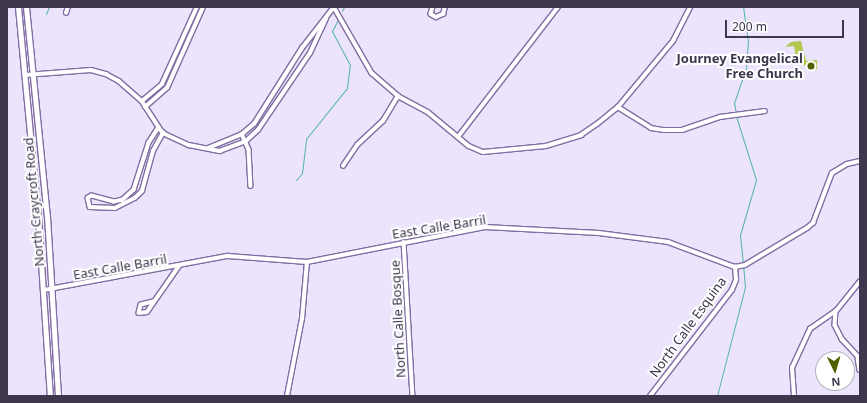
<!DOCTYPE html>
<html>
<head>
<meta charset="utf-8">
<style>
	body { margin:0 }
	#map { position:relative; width:867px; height:403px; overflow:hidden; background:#ebe4fc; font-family:"Noto Sans",sans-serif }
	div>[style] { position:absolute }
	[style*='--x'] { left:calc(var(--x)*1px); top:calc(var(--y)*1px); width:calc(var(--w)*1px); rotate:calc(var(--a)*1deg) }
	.green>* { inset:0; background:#b1c84e }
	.stream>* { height:1px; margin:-0.5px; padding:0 0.5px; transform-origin:0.5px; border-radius:0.5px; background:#52b6a2 }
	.roads { filter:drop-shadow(1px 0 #806ea3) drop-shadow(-1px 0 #806ea3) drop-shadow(0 1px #806ea3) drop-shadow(0 -1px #806ea3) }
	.minor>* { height:3.5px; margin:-1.75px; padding:0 1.75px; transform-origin:1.75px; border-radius:1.75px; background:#fff }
	.secondary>* { height:5px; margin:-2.5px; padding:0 2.5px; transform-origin:2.5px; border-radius:2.5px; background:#fff }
	.dots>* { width:11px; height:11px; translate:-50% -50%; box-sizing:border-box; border:2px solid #fff; border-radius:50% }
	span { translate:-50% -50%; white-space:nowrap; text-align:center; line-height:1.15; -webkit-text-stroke:4px #fff; paint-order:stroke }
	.poi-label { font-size:13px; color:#3d364d; font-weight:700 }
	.right { translate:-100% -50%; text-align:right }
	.street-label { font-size:13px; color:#3d364d }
	.frame { position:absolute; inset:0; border:8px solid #3d364d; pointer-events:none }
	.north { position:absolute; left:815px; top:351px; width:40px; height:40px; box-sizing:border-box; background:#fff; border:1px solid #b1afb8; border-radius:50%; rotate:175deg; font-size:11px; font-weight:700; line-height:16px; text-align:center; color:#3d364d }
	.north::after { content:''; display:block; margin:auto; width:14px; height:18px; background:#505e00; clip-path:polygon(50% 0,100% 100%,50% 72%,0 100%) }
	.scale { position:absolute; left:725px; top:20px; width:119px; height:18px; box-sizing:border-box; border:2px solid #3d364d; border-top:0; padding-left:5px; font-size:12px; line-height:14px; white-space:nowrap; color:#3d364d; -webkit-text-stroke:3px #fff; paint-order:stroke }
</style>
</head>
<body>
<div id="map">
	<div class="green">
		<div style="clip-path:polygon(801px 41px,806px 61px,817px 60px,817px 69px,810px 71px,809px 67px,797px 63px,794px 46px,785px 47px,791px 42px)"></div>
	</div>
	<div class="stream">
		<div style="--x:342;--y:11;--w:4;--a:-63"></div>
		<div style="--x:46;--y:14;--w:8;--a:-67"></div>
		<div style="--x:736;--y:113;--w:10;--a:-101"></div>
		<div style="--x:734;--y:103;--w:36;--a:-71"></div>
		<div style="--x:746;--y:69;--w:27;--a:-86"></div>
		<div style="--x:748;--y:42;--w:35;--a:-98"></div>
		<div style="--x:736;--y:116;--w:67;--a:72.6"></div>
		<div style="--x:756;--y:180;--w:57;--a:106.2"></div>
		<div style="--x:740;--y:235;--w:28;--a:84"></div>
		<div style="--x:296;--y:180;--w:9;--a:-49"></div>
		<div style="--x:302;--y:173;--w:34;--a:-83"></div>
		<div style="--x:306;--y:139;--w:65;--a:-51.2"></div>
		<div style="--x:347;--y:88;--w:23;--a:-83"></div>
		<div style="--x:350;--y:65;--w:38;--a:-118"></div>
		<div style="--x:332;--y:31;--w:15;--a:-62"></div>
		<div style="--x:717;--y:396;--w:113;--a:-75.6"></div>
		<div style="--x:745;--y:287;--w:21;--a:-95"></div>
	</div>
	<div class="roads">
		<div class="minor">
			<div style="--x:334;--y:7;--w:76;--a:60.1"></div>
			<div style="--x:372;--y:73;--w:35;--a:41"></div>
			<div style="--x:398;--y:96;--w:34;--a:28"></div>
			<div style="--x:428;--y:112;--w:53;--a:39.7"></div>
			<div style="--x:469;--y:146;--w:15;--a:23"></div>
			<div style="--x:483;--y:152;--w:63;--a:-5.4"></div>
			<div style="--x:546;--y:146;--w:37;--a:-17"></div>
			<div style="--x:581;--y:135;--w:19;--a:-35"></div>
			<div style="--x:597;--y:124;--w:27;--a:-39"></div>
			<div style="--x:618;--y:107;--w:86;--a:-50.2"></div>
			<div style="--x:673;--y:41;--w:38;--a:-63"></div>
			<div style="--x:433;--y:7;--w:7;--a:106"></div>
			<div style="--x:431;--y:14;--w:6;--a:31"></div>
			<div style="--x:436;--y:17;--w:8;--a:-23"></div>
			<div style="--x:443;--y:14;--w:7;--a:-74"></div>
			<div style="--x:66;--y:13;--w:6;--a:-72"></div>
			<div style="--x:26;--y:75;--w:65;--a:-4.4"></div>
			<div style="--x:91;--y:70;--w:16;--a:15"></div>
			<div style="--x:106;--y:74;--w:15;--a:28"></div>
			<div style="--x:119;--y:81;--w:30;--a:41"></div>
			<div style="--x:142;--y:101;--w:38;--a:57"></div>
			<div style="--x:163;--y:133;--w:29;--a:25"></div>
			<div style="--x:189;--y:145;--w:32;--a:11"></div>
			<div style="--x:220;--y:151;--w:28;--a:-21"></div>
			<div style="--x:246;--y:141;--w:16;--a:-43"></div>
			<div style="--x:258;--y:130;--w:93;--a:-56"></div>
			<div style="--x:310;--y:53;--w:38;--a:-65"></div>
			<div style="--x:142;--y:101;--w:26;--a:-40"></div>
			<div style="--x:162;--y:84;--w:85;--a:-65.6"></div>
			<div style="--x:145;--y:107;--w:29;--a:-41"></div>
			<div style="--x:167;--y:88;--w:89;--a:-66"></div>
			<div style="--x:618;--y:107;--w:39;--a:32"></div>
			<div style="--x:651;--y:128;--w:13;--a:9"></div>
			<div style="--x:664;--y:130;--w:18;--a:0"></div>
			<div style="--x:682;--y:130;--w:40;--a:-18.9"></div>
			<div style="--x:720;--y:117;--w:45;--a:-7.6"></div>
			<div style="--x:158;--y:129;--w:17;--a:123"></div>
			<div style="--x:149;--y:143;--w:49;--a:107.7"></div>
			<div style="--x:134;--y:190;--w:15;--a:138"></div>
			<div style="--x:123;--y:200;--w:9;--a:167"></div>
			<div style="--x:114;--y:202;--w:23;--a:-165"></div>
			<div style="--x:92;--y:196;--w:4;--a:153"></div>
			<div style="--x:88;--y:198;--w:9;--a:77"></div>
			<div style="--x:90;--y:207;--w:25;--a:2"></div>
			<div style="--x:115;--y:208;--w:22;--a:-27"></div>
			<div style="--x:135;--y:198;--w:10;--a:-45"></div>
			<div style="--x:142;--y:191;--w:41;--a:-74.6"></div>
			<div style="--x:153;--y:151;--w:21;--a:-61"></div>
			<div style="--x:242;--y:134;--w:17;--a:66"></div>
			<div style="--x:249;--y:150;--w:36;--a:87"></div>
			<div style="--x:458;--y:137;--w:164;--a:-52.4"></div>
			<div style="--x:208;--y:148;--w:37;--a:-22"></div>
			<div style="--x:242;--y:134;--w:16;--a:-40"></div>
			<div style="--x:254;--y:124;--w:90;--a:-57.7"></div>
			<div style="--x:302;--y:48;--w:52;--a:-52"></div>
			<div style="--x:343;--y:166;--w:25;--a:-56"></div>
			<div style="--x:357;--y:145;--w:35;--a:-43"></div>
			<div style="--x:383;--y:121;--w:29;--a:-59"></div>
			<div style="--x:404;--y:242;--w:154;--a:86.7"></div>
			<div style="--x:44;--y:290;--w:187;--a:-10.5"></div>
			<div style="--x:228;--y:256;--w:79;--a:4.3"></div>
			<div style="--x:307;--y:262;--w:181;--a:-11.1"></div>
			<div style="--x:485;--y:227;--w:114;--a:3"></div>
			<div style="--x:599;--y:233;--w:70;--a:7.4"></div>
			<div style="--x:668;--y:242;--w:72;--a:20.5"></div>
			<div style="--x:735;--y:267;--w:10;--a:-11"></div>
			<div style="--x:745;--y:265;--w:72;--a:-30.8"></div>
			<div style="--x:807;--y:228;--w:8;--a:-40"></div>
			<div style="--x:813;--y:223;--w:53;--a:-69.2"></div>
			<div style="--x:832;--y:173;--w:17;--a:-31"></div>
			<div style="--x:847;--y:164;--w:13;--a:-13"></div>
			<div style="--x:153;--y:302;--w:12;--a:166"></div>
			<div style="--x:141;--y:305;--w:8;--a:104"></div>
			<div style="--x:139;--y:313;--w:8;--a:-7"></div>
			<div style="--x:147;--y:312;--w:56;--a:-55.2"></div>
			<div style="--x:836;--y:311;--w:14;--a:94"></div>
			<div style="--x:835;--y:325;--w:16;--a:63"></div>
			<div style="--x:842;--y:339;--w:26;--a:47"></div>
			<div style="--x:858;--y:358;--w:12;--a:81"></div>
			<div style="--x:287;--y:396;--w:78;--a:-79"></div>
			<div style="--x:302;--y:319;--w:57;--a:-85"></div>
			<div style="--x:650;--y:396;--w:134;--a:-52.3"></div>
			<div style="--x:732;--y:290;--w:11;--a:-68"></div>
			<div style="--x:736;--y:280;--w:13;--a:-94"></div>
			<div style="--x:794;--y:396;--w:28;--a:-94"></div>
			<div style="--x:792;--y:368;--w:43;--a:-65.2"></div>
			<div style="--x:810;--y:329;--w:32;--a:-35"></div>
			<div style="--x:836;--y:311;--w:38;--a:-51"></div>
		</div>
		<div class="secondary">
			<div style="--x:18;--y:7;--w:211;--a:84.6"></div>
			<div style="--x:38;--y:217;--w:179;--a:86.2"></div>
			<div style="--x:26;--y:7;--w:210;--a:84.3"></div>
			<div style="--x:47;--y:216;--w:180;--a:86.5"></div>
		</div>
	</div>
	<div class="dots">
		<div style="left:811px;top:66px;background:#505e00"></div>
	</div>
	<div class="poi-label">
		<span class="right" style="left:803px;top:66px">Journey Evangelical<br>Free Church</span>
	</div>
	<div class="street-label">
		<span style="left:34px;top:202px;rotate:-95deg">North Craycroft Road</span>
		<span style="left:439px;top:227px;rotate:-9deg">East Calle Barril</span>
		<span style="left:120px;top:267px;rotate:-10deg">East Calle Barril</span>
		<span style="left:398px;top:319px;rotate:-93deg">North Calle Bosque</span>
		<span style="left:688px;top:327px;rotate:-54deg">North Calle Esquina</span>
	</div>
	<div class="frame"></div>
	<div class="north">N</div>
	<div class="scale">200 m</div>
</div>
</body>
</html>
